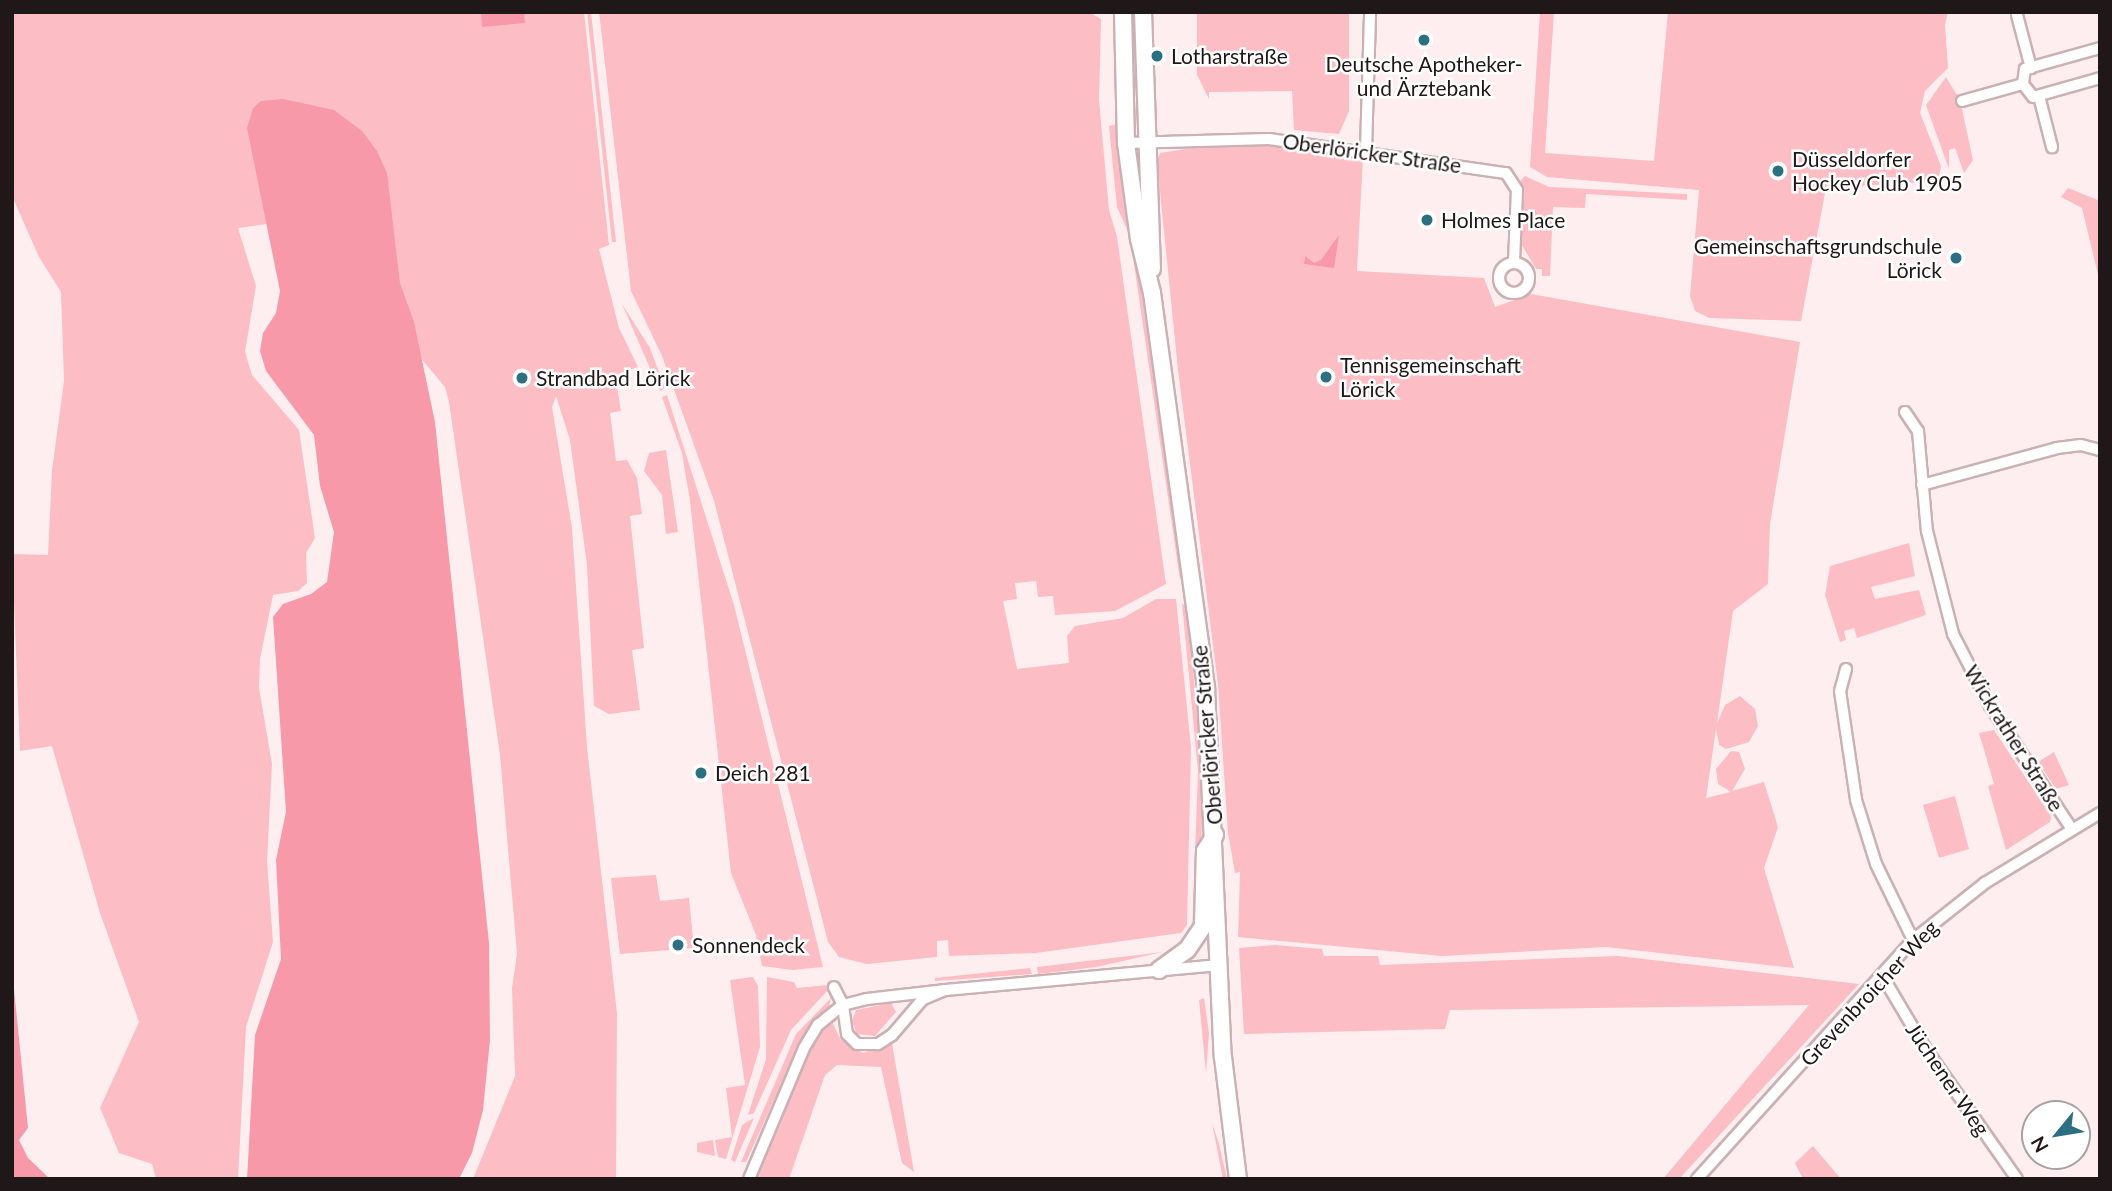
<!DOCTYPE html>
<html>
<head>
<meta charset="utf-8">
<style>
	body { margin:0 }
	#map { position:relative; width:2112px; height:1191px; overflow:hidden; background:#feeef0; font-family:Lato,sans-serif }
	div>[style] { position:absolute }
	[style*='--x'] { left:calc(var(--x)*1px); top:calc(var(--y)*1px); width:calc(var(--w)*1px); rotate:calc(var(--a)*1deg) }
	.green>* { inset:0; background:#fdbdc5 }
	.water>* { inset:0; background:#f799a8 }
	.roads { filter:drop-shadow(2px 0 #cbb1b4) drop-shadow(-2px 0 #cbb1b4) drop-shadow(0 2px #cbb1b4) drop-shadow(0 -2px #cbb1b4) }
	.minor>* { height:10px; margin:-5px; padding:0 5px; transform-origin:5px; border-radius:5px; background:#fff }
	.minor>.ring { margin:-5px; padding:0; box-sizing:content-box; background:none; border:10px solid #fff; border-radius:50% }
	.secondary>* { height:16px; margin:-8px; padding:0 8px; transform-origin:8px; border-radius:8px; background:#fff }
	.dots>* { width:19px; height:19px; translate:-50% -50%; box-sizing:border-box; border:4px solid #fff; border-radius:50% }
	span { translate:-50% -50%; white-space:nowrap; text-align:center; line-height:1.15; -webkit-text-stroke:5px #fff; paint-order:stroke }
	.poi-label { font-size:21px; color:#201718 }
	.left { translate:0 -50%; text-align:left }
	.right { translate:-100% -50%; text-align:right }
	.street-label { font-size:21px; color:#201718 }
	.frame { position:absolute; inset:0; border:14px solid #201718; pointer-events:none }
	.north { position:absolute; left:2021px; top:1100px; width:70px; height:70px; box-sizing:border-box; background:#fff; border:2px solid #a6a2a3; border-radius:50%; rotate:240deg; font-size:19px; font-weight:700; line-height:28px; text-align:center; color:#201718 }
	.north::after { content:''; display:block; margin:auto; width:24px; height:32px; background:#2d6f82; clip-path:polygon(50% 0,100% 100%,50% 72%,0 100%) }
</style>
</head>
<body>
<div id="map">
	<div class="green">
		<div style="clip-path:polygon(12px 12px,584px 12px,609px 245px,599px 249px,619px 328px,638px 367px,615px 375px,621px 411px,610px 413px,616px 461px,627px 460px,637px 478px,642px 514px,630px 516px,644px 648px,632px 650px,640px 710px,609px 714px,594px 706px,587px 565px,570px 440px,556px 396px,552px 407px,572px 528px,587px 747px,617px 1013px,616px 1179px,473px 1179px,515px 1076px,512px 988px,517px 954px,500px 755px,449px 402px,445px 387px,304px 219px,238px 228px,256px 286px,245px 352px,252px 375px,299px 430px,315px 538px,306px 553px,307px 583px,298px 591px,273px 595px,260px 659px,259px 688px,272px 764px,267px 861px,273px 942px,246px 1027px,238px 1179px,156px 1179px,152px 1164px,119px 1153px,100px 1108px,139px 1022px,100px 913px,52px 746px,20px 751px,12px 554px,48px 555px,52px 470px,64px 381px,61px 292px,39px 257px,12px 196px)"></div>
		<div style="clip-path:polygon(587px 12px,591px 12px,616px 242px,612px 242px)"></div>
		<div style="clip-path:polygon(599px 12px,1089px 12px,1101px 19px,1099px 100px,1109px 210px,1117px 237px,1166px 584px,1115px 611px,1055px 615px,1053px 596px,1038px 597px,1036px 581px,1015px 583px,1017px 599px,1003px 601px,1017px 669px,1069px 663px,1067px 636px,1075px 626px,1123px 618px,1156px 599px,1176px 599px,1191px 747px,1187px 925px,1181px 933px,1036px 953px,949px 956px,948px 940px,937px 941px,937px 957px,867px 964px,839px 957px,828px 942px,714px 501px,662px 356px,631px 291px)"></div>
		<div style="clip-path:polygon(1197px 12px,1349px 12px,1349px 111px,1339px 134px,1294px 130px,1292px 91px,1209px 92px,1209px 99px,1197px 75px)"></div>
		<div style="clip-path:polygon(1540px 12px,1554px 12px,1545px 153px,1654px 161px,1668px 12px,1948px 12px,1945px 25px,1948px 68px,1925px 91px,1920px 113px,1941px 166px,1939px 177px,1925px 182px,1826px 188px,1801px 321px,1709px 318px,1695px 311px,1690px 296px,1699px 190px,1547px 177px,1530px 167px)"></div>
		<div style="clip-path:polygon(1946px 77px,1960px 100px,1973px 160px,1964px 173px,1955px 148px,1949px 150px,1949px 169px,1926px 105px)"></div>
		<div style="clip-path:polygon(1117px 124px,1182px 571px,1180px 580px,1130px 236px,1117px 207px,1109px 126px)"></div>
		<div style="clip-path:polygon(1212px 145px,1270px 146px,1363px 157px,1357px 271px,1484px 278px,1495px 307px,1531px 294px,1800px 342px,1770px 524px,1768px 584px,1733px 611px,1717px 723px,1725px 705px,1740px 696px,1755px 709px,1758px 726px,1749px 742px,1726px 749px,1719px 745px,1716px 729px,1706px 798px,1731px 792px,1718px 784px,1716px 769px,1731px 751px,1739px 752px,1745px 769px,1732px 791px,1764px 782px,1778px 827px,1764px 868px,1794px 968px,1606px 947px,1442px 956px,1238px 937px,1240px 872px,1235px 873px,1228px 833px,1218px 684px,1178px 370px,1157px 162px,1160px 153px)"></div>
		<div style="clip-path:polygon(1525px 176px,1549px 187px,1687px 194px,1687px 200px,1586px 194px,1585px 208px,1553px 207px,1550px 276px,1542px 276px,1542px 269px,1536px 269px,1520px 242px,1521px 180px)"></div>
		<div style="clip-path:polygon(2068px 188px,2100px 201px,2100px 283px,2082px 208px,2061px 197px)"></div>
		<div style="clip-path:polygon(622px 304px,650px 348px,665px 388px,660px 391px)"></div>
		<div style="clip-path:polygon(667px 395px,734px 605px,823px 967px,792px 970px,762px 966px,756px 935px,731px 873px,690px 501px,682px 453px,662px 397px)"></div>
		<div style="clip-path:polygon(666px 450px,678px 532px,666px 534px,662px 495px,644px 471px,649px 453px)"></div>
		<div style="clip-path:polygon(1909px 543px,1915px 576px,1871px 587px,1875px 599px,1919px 590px,1926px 615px,1857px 638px,1854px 628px,1844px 631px,1846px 640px,1840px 642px,1825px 595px,1830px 566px)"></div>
		<div style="clip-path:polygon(1182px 603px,1187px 608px,1203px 771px,1200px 909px,1192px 933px,1198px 771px)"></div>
		<div style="clip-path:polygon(1994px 730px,2051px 816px,2050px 822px,2006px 850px,1988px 786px,1994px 784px,1979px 733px)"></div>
		<div style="clip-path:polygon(2054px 752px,2069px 785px,2056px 789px,2038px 762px)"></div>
		<div style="clip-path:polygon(1955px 796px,1969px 849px,1939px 858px,1923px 805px)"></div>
		<div style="clip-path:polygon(656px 875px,660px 901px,689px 898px,694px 948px,620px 954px,611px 878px)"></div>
		<div style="clip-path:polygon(1275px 945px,1322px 949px,1324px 956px,1378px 956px,1380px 965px,1618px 956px,1859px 984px,1679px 1179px,1663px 1179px,1809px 1005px,1450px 1010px,1445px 1029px,1244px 1034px,1239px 948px)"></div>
		<div style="clip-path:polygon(1163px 952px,1096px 967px,1038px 974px,1037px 967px)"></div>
		<div style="clip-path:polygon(1030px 968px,1032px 974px,935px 981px,935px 978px)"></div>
		<div style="clip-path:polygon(753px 977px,758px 986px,760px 1047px,726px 1159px,718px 1157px,715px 1140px,732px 1137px,726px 1088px,745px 1085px,730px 980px)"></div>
		<div style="clip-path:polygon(767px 977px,794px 982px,797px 988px,828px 985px,829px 989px,791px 1030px,754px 1113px,748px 1115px,766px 1059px)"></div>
		<div style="clip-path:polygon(831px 998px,829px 1007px,802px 1038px,746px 1162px,741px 1162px,796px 1034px)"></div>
		<div style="clip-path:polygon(1204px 998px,1209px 1033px,1206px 1073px,1199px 1000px)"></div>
		<div style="clip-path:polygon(891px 1003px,896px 1012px,875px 1036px,857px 1034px,852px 1021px,856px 1010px)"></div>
		<div style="clip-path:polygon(831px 1020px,841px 1040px,863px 1053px,892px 1043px,914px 1172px,902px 1163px,881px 1067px,837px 1065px,825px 1075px,789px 1179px,757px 1179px,814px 1041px)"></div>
		<div style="clip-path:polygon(754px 1118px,735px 1162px,731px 1160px,742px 1125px)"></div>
		<div style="clip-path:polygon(1212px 1123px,1219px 1144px,1227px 1179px,1223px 1179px)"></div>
		<div style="clip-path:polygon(713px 1140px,715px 1156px,697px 1152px,697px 1143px)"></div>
		<div style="clip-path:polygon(1813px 1146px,1841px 1179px,1803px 1179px,1795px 1163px)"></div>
	</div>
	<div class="water">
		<div style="clip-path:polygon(481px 12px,524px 12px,525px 23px,482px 27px)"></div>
		<div style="clip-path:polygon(283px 99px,334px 110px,362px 131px,377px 151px,387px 173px,400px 283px,414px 322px,435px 422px,489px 943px,490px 1040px,483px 1110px,472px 1153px,459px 1179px,247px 1179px,255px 1035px,281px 959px,276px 860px,286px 812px,273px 617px,283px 604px,311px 594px,327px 582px,334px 532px,320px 486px,314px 435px,266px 371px,260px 351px,263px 333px,276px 313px,280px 291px,247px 128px,253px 108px,261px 101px)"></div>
		<div style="clip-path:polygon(1339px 235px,1334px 268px,1304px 264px,1305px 256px,1314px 263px,1321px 260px)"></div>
		<div style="clip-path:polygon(12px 969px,28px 1128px,19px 1140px,28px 1158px,50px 1179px,12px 1179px)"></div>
	</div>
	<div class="roads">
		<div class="minor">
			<div style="--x:2017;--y:15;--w:55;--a:75.2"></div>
			<div style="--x:2100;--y:48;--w:78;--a:164.4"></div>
			<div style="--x:2025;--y:69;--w:15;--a:98"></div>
			<div style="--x:2023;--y:84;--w:16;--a:52"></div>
			<div style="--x:2033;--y:97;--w:70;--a:-15.8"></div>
			<div style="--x:2039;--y:96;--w:53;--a:75.7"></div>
			<div style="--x:1962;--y:101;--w:63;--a:-15.6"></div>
			<div style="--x:1126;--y:143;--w:143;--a:-1.6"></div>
			<div style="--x:1269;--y:139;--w:239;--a:8.2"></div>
			<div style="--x:1506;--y:173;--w:20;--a:57"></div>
			<div style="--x:1517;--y:190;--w:72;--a:92.4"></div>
			<div style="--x:1366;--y:150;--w:138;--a:-88.3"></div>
			<div class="ring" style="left:1499px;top:263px;width:20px;height:20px"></div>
			<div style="--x:1905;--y:412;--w:23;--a:56"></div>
			<div style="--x:1918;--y:431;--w:100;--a:84.9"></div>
			<div style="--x:1927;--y:531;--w:106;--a:75.8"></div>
			<div style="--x:1953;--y:634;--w:81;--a:62.8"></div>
			<div style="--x:1990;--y:706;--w:146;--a:56.4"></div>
			<div style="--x:1922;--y:485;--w:140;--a:-15.3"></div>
			<div style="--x:2057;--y:448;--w:24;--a:-7"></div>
			<div style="--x:2081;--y:445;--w:20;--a:15"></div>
			<div style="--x:1846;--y:669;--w:23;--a:105"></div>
			<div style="--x:1840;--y:691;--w:110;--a:81.6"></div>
			<div style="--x:1856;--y:800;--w:67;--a:72.6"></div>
			<div style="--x:1876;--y:864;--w:85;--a:64"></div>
			<div style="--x:1883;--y:977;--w:86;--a:59.3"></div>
			<div style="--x:1927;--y:1051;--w:156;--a:54.9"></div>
			<div style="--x:945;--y:990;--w:25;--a:157"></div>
			<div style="--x:922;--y:1000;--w:46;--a:130.6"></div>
			<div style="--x:892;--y:1035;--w:17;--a:147"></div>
			<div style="--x:878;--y:1044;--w:21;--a:180"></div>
			<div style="--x:857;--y:1044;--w:14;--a:-135"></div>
			<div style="--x:847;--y:1034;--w:29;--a:-98"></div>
			<div style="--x:843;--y:1005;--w:25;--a:-14"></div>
			<div style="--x:867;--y:999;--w:79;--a:-6.6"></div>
			<div style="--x:945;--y:990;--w:276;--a:-5.2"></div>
			<div style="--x:749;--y:1179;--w:142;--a:-67.2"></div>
			<div style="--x:804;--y:1048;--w:27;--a:-59"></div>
			<div style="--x:818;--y:1025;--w:32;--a:-39"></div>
			<div style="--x:843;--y:1005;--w:20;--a:-117"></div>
			<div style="--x:1697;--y:1179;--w:322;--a:-47.9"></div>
			<div style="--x:1913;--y:940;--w:92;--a:-38.4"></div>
			<div style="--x:1985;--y:883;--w:135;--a:-31.3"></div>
		</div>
		<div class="secondary">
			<div style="--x:1123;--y:12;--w:131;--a:88.7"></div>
			<div style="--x:1126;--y:143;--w:97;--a:82.3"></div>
			<div style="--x:1139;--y:239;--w:56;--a:76.5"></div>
			<div style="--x:1152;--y:293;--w:400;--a:82.2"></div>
			<div style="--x:1206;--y:689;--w:368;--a:87.4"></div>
			<div style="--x:1223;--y:1057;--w:123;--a:83"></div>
			<div style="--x:1143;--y:12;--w:257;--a:88"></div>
			<div style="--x:1159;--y:970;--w:34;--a:-36"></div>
			<div style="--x:1187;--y:950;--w:29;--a:-56"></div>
			<div style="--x:1203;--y:926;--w:75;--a:-88.5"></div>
			<div style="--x:1205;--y:851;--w:19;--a:-58"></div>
		</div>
	</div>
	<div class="dots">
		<div style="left:1424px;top:40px;background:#2d6f82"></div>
		<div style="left:1157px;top:56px;background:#2d6f82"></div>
		<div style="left:1778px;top:171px;background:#2d6f82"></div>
		<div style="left:1427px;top:220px;background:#2d6f82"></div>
		<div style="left:1956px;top:258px;background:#2d6f82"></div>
		<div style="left:1326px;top:377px;background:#2d6f82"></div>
		<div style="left:522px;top:378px;background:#2d6f82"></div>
		<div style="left:701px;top:773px;background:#2d6f82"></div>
		<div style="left:678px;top:945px;background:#2d6f82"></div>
	</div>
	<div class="poi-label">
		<span class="left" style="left:1171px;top:56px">Lotharstraße</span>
		<span style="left:1424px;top:76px">Deutsche Apotheker-<br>und Ärztebank</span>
		<span class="left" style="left:1792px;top:171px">Düsseldorfer<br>Hockey Club 1905</span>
		<span class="left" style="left:1441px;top:220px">Holmes Place</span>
		<span class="right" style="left:1942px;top:258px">Gemeinschaftsgrundschule<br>Lörick</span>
		<span class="left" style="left:1340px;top:377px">Tennisgemeinschaft<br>Lörick</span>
		<span class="left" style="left:536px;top:378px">Strandbad Lörick</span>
		<span class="left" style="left:715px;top:773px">Deich 281</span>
		<span class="left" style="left:692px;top:945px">Sonnendeck</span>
	</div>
	<div class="street-label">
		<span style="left:1372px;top:153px;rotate:8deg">Oberlöricker Straße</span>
		<span style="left:1207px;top:735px;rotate:-95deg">Oberlöricker Straße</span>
		<span style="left:2014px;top:738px;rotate:58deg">Wickrather Straße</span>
		<span style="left:1869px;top:993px;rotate:-47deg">Grevenbroicher Weg</span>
		<span style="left:1948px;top:1079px;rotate:56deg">Jüchener Weg</span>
	</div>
	<div class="frame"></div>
	<div class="north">N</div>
</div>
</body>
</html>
